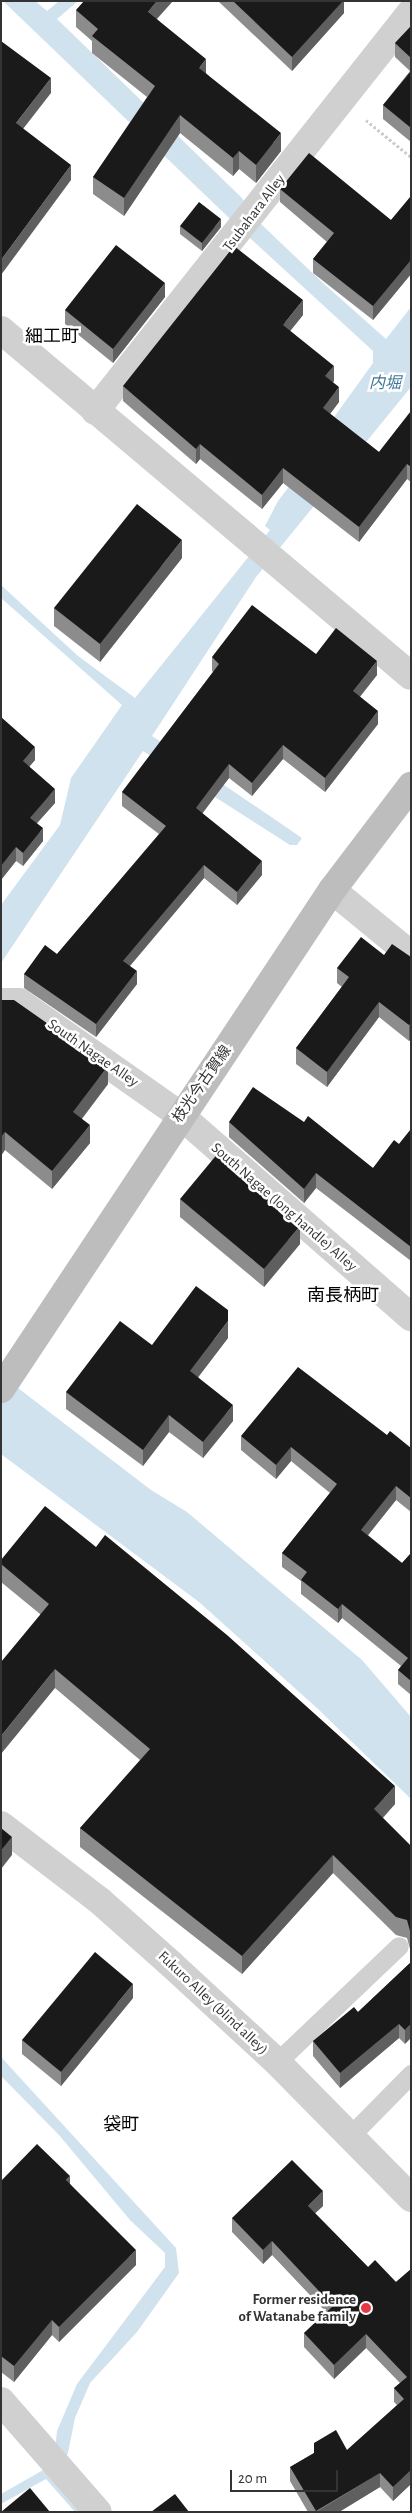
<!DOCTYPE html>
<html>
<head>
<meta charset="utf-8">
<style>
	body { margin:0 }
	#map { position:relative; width:412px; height:2513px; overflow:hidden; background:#fff; font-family:"Alegreya Sans","Noto Sans JP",sans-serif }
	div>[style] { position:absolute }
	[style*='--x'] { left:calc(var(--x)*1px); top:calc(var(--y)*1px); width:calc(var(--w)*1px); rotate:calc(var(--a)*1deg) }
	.water>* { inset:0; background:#cfe2ee }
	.path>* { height:3px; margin-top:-1.5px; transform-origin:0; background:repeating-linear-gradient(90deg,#cdcdcd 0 2.5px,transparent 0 5px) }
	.service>* { height:19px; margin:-9.5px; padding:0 9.5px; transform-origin:9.5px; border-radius:9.5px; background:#d0d0d0 }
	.minor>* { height:28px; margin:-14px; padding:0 14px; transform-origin:14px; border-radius:14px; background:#d0d0d0 }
	.tertiary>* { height:28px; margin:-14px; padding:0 14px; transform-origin:14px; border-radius:14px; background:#d0d0d0 }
	.secondary>* { height:28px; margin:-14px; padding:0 14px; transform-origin:14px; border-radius:14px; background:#bdbdbd }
	.wall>* { inset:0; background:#8c8c8c }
	.shaded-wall>* { inset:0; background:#5f5f5f }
	.building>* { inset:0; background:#1a1a1a }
	.dots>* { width:14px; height:14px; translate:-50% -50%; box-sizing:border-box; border:2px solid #fff; border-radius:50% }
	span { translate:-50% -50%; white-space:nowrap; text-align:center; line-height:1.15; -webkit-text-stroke:5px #fff; paint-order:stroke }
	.street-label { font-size:15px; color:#333 }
	.poi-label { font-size:15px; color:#333; font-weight:700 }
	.right { translate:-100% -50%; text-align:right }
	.water-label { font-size:16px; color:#3f7597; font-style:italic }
	.quarter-label { font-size:18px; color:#000 }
	.frame { position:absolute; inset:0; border:2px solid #333; pointer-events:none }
	.scale { position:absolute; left:230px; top:2470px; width:108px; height:22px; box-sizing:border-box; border:2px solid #333; border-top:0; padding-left:6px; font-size:15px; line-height:18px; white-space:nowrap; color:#333; -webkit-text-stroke:4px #fff; paint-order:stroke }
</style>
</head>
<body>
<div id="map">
	<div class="water">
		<div style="clip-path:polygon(3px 1px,35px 1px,47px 11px,59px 1px,78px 1px,57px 19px,241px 197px,262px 225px,323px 283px,386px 339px,411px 307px,411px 387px,256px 577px,152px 736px,302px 838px,297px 845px,290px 845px,143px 751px,1px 963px,1px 905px,60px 825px,71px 778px,122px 705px,1px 598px,1px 585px,78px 656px,135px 698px,270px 530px,265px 526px,278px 501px,323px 442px,327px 427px,373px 363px,373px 351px,251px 239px)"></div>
		<div style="clip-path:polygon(1px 1375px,151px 1490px,187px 1512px,362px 1660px,411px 1717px,411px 1799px,318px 1709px,199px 1602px,1px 1454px)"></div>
		<div style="clip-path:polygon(1px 2057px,176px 2248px,179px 2273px,137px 2332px,90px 2383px,75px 2418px,68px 2453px,56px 2476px,86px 2512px,75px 2512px,46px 2479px,1px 2504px,1px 2494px,45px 2469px,55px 2450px,57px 2431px,77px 2384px,165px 2267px,165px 2253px,130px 2220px,59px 2135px,1px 2076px)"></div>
	</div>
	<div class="path">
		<div style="--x:366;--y:120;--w:58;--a:39.4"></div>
	</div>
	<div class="service">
		<div style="--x:277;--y:2062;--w:168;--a:-43.6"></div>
		<div style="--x:348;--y:2138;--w:90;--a:-45.5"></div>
	</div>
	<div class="minor">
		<div style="--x:95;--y:411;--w:509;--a:-51.62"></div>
		<div style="--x:332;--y:890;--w:102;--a:39.4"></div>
		<div style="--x:1;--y:1002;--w:18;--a:0"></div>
		<div style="--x:19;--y:1002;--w:197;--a:35.1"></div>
		<div style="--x:180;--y:1115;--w:307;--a:41.2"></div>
		<div style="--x:1;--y:1825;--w:125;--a:37.5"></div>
		<div style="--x:100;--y:1901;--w:96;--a:41.6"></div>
		<div style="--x:172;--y:1965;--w:143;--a:42.7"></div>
		<div style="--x:277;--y:2062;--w:191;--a:45.4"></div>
		<div style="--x:1;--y:2401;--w:147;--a:48.9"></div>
	</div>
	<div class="tertiary">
		<div style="--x:1;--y:330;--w:536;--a:40.16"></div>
	</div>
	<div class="secondary">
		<div style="--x:1;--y:1389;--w:599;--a:-56.44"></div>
		<div style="--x:332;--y:890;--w:131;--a:-52.8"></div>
	</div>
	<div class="wall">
		<div style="clip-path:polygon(218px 1px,344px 1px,344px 13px,292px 71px)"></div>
		<div style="clip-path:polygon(76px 10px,157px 19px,206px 73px,281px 151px,256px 183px,239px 169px,233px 176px,180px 133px,124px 216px,93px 194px,93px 177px,147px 97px,92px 53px,92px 41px,76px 27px)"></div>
		<div style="clip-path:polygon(411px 26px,411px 142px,383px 119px,383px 105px,410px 71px,395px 57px,395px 43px)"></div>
		<div style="clip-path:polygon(280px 189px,391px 220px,411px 196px,411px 274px,373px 320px,313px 273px,313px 259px,327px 242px,280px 202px)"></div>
		<div style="clip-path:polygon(180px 226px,221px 227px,202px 251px,180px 234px)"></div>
		<div style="clip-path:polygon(165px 297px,113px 363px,65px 324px,65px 310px)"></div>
		<div style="clip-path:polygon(303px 315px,290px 331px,334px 381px,333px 382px,339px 402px,330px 414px,379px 452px,411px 411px,411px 482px,407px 479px,359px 542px,283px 483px,262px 509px,200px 459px,196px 464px,123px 401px,123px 386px)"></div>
		<div style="clip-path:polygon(182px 558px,100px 662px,54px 626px,54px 608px)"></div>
		<div style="clip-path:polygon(316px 654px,377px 675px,360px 697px,378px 724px,325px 792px,283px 759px,252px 796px,229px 778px,202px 813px,262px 875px,237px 905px,204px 878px,130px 966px,137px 984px,96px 1037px,24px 988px,24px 974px,57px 954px,159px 834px,122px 806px,122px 792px,213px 672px,212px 671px,212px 657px)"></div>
		<div style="clip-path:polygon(1px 717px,35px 760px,29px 767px,55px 803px,37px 823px,43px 841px,23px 866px,16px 861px,1px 880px)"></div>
		<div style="clip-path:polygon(384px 955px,411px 957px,411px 1039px,409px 1041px,379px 1017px,327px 1087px,296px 1064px,296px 1048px,342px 987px,337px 983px,337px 968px)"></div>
		<div style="clip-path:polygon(2px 1000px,108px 1084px,82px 1119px,90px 1143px,52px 1189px,5px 1150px)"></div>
		<div style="clip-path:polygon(229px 1122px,373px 1168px,399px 1144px,411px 1129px,411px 1261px,316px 1188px,304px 1203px,229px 1137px)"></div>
		<div style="clip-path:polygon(180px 1199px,300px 1244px,264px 1287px,180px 1217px)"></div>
		<div style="clip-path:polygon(228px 1338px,198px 1377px,233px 1421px,203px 1458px,169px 1432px,143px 1466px,66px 1409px,66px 1392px,152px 1345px)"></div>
		<div style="clip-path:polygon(387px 1435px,411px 1448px,411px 1512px,396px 1500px,368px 1535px,402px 1563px,411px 1553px,411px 1695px,398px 1684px,398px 1670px,401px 1666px,342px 1618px,338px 1623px,301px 1594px,301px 1581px,282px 1567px,282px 1553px,330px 1493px,291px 1461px,276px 1479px,241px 1450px,241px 1436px)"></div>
		<div style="clip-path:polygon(1px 1560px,395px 1804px,383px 1818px,411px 1846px,411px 1950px,410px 1949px,407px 1938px,396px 1935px,333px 1873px,242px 1974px,80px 1847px,80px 1828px,140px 1760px,55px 1688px,40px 1614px,1px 1582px)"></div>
		<div style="clip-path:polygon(411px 1962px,405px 2044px,399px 2038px,340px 2088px,313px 2056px,313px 2041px,358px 2012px)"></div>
		<div style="clip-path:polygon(133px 1998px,61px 2086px,22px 2054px,22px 2040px)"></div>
		<div style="clip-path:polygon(1px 2181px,70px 2184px,136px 2265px,59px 2342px,52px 2335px,14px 2382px,1px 2372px)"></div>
		<div style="clip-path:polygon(323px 2206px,315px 2213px,368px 2267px,396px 2282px,411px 2269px,411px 2484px,393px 2501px,380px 2487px,339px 2512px,308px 2512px,290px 2481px,290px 2467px,314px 2453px,314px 2443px,347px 2450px,397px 2405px,394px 2402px,394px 2388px,400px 2383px,366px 2348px,334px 2379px,304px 2347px,304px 2333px,326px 2312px,272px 2255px,263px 2264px,232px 2232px,232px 2218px)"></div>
	</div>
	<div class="shaded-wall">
		<div style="clip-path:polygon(157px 1px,173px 1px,148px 29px,148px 12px)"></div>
		<div style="clip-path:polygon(343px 1px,344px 1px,344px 13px,292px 71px,292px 57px)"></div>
		<div style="clip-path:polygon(206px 59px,206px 76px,199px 68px)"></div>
		<div style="clip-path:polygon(51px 78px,51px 93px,16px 138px,16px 123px)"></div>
		<div style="clip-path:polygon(180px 115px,180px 133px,124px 216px,124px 198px)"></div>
		<div style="clip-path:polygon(281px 133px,281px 151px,256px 183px,256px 165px)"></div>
		<div style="clip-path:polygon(239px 151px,239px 169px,233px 176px,233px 158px)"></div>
		<div style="clip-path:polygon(71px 165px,71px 180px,1px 275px,1px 260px)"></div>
		<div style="clip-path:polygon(221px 219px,221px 227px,202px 251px,202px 243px)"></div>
		<div style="clip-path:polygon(411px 260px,411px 274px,373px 320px,373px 306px)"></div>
		<div style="clip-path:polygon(165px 283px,165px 297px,113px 363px,113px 349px)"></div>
		<div style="clip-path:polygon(303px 300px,303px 315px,283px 340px,283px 325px)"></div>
		<div style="clip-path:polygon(334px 366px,334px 381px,325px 391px,325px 376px)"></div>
		<div style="clip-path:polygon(339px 387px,339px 402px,323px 423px,323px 408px)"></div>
		<div style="clip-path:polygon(200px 444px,200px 459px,196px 464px,196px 449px)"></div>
		<div style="clip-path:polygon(407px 464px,407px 479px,359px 542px,359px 527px)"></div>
		<div style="clip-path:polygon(283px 468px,283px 483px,262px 509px,262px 495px)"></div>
		<div style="clip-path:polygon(182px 540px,182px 558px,100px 662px,100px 644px)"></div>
		<div style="clip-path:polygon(377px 661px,377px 675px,353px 705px,353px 691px)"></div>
		<div style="clip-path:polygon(378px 711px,378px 724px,325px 792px,325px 778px)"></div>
		<div style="clip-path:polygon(283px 745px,283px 759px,252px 796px,252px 783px)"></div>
		<div style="clip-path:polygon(35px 747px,35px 760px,23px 774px,23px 761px)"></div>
		<div style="clip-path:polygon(229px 764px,229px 778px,196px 822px,196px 808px)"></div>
		<div style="clip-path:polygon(55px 789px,55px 803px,30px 831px,30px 818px)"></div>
		<div style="clip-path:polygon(43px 828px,43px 841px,23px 866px,23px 853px)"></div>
		<div style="clip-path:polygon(16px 847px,16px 861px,1px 880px,1px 866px)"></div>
		<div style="clip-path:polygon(262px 861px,262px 875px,237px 905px,237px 892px)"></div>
		<div style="clip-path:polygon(204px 865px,204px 878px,123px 974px,123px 961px)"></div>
		<div style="clip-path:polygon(137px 971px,137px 984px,96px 1037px,96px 1024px)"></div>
		<div style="clip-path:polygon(379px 1002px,379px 1017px,327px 1087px,327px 1072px)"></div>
		<div style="clip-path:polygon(411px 1023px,411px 1039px,409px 1041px,409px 1025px)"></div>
		<div style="clip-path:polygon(108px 1066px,108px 1084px,73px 1130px,73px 1112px)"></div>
		<div style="clip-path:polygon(90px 1125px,90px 1143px,52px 1189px,52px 1171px)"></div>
		<div style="clip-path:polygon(5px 1132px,5px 1150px,1px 1156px,1px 1138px)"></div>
		<div style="clip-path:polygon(316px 1173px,316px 1188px,304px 1203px,304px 1189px)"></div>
		<div style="clip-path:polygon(300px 1226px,300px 1244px,264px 1287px,264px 1269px)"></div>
		<div style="clip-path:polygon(228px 1321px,228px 1338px,190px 1388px,190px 1371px)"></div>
		<div style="clip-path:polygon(233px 1405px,233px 1421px,203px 1458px,203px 1442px)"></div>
		<div style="clip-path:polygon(169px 1415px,169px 1432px,143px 1466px,143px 1450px)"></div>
		<div style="clip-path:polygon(291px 1447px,291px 1461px,276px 1479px,276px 1465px)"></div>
		<div style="clip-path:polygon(396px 1486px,396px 1500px,361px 1544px,361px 1530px)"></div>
		<div style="clip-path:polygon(342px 1604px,342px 1618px,338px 1623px,338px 1609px)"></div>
		<div style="clip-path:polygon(55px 1669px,55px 1688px,1px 1754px,1px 1736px)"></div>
		<div style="clip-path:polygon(395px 1786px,395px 1804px,374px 1827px,374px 1809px)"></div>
		<div style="clip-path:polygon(12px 1837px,12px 1855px,1px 1869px,1px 1851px)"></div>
		<div style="clip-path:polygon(333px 1855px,333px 1873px,242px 1974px,242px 1956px)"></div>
		<div style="clip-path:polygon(133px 1984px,133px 1998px,61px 2086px,61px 2072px)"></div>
		<div style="clip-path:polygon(399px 2024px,399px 2038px,340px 2088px,340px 2073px)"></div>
		<div style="clip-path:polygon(411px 2024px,411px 2038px,405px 2044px,405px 2030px)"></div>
		<div style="clip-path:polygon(70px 2176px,70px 2191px,66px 2180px)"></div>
		<div style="clip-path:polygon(323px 2191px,323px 2206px,308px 2220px,308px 2206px)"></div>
		<div style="clip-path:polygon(272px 2241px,272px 2255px,263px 2264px,263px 2250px)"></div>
		<div style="clip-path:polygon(136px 2250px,136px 2265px,59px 2342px,59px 2327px)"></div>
		<div style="clip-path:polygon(52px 2320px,52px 2335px,14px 2382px,14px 2366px)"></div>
		<div style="clip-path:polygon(366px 2334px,366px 2348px,334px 2379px,334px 2365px)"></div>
		<div style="clip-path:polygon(411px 2470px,411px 2484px,393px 2501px,393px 2487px)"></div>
		<div style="clip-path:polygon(380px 2473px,380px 2487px,339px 2512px,316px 2512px)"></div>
	</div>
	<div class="building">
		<div style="clip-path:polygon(84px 1px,157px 1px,148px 12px,206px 59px,199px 68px,281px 133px,256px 165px,239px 151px,233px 158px,180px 115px,124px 198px,93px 177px,155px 86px,92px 36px,98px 29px,76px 10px)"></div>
		<div style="clip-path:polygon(233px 1px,343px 1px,292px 57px)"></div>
		<div style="clip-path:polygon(411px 26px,411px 58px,395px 43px)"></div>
		<div style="clip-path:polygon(1px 41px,51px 78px,16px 123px,71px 165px,1px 260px)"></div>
		<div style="clip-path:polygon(411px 71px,411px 128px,383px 105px)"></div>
		<div style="clip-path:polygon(309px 153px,391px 220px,411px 196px,411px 260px,373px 306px,313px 259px,334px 233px,280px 189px)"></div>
		<div style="clip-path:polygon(199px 202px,221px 219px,202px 243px,180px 226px)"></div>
		<div style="clip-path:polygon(116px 245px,165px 283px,113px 349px,65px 310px)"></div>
		<div style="clip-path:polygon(234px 246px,303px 300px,283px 325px,334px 366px,325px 376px,339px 387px,323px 408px,379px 452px,411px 411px,411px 467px,407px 464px,359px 527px,283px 468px,262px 495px,200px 444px,196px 449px,123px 386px)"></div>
		<div style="clip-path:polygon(137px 504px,182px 540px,100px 644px,54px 608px)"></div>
		<div style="clip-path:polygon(252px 605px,316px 654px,336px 628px,377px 661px,353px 691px,378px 711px,325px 778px,283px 745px,252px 783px,229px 764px,196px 808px,262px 861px,237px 892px,204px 865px,123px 961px,137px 971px,96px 1024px,24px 974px,45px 945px,57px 954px,166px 826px,122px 792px,219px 664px,212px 657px)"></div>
		<div style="clip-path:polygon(1px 717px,35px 747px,23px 761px,55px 789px,30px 818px,43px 828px,23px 853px,16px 847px,1px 866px)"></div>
		<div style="clip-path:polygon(361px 937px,384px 955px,392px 944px,411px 957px,411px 1023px,409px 1025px,379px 1002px,327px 1072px,296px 1048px,349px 977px,337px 968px)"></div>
		<div style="clip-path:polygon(2px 1000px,14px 1000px,108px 1066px,73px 1112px,90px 1125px,52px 1171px,5px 1132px,1px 1138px,1px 1001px)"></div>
		<div style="clip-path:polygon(253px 1087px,304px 1122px,308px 1116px,373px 1168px,394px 1140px,399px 1144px,411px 1129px,411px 1247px,316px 1173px,304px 1189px,229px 1122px)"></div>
		<div style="clip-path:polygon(219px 1152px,300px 1226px,264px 1269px,180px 1199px)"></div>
		<div style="clip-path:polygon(196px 1286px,228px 1310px,228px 1321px,190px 1371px,233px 1405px,203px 1442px,169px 1415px,143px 1450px,66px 1392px,120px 1321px,152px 1345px)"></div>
		<div style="clip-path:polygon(298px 1367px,387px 1435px,390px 1431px,411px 1448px,411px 1498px,396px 1486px,361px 1530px,402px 1563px,411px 1553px,411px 1681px,398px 1670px,408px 1658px,342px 1604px,338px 1609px,301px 1580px,307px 1572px,282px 1553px,337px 1484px,291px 1447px,276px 1465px,241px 1436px)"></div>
		<div style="clip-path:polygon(45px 1506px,96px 1547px,105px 1535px,227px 1635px,395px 1786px,374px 1809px,411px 1846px,411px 1932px,410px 1931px,407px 1920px,396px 1917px,333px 1855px,242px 1956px,80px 1828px,150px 1749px,55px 1669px,1px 1736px,1px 1662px,49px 1604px,1px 1564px,1px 1560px)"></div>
		<div style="clip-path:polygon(1px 1828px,12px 1837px,1px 1851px)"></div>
		<div style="clip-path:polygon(95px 1952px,133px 1984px,61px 2072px,22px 2040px)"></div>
		<div style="clip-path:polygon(411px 1962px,411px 2024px,405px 2030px,399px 2024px,340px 2073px,313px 2041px,354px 2007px,358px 2012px)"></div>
		<div style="clip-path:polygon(37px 2144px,70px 2176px,66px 2180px,136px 2250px,59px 2327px,52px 2320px,14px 2366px,1px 2356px,1px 2181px)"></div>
		<div style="clip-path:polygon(292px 2160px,323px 2191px,308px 2206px,368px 2267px,375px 2260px,396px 2282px,411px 2269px,411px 2470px,393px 2487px,380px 2473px,316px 2511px,290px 2467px,314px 2453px,314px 2443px,336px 2430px,347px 2450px,404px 2399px,394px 2388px,407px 2377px,366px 2334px,334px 2365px,304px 2333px,333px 2306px,272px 2241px,263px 2250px,232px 2218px)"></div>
		<div style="clip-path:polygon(30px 2488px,50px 2512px,1px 2512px)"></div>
		<div style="clip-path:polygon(175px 2494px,189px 2512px,151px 2512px)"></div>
	</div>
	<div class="dots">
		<div style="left:366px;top:2308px;background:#e63946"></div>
	</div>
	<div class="street-label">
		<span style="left:254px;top:213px;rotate:-53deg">Tsubahara Alley</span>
		<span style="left:93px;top:1053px;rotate:35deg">South Nagae Alley</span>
		<span style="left:202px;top:1084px;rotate:-55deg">枝光今古賀線</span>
		<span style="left:284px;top:1207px;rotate:41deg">South Nagae (long handle) Alley</span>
		<span style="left:213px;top:2003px;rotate:43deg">Fukuro Alley (blind alley)</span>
	</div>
	<div class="poi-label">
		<span class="right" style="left:356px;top:2308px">Former residence<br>of Watanabe family</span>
	</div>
	<div class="water-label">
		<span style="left:385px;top:383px">内堀</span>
	</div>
	<div class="quarter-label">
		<span style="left:52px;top:337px">細工町</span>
		<span style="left:343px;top:1296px">南長柄町</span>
		<span style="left:121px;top:2125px">袋町</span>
	</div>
	<div class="frame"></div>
	<div class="scale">20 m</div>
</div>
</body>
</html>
